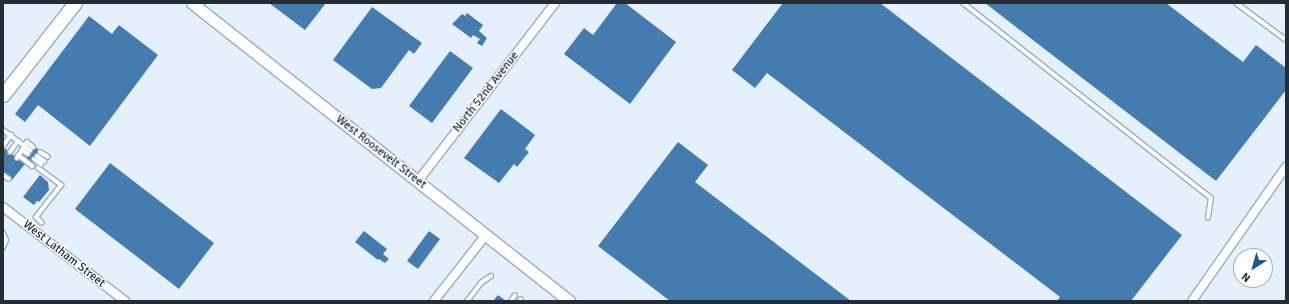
<!DOCTYPE html>
<html>
<head>
<meta charset="utf-8">
<style>
	body { margin:0 }
	#map { position:relative; width:1289px; height:304px; overflow:hidden; background:#e4f0fb; font-family:Signika,sans-serif }
	div>[style] { position:absolute }
	[style*='--x'] { left:calc(var(--x)*1px); top:calc(var(--y)*1px); width:calc(var(--w)*1px); rotate:calc(var(--a)*1deg) }
	.building>* { inset:0; background:#457caf }
	.roads { filter:drop-shadow(1px 0 #9badbf) drop-shadow(-1px 0 #9badbf) drop-shadow(0 1px #9badbf) drop-shadow(0 -1px #9badbf) }
	.lane>* { height:4px; margin:-2px; padding:0 2px; transform-origin:2px; border-radius:2px; background:#fff }
	.street>* { height:8px; margin:-4px; padding:0 4px; transform-origin:4px; border-radius:4px; background:#fff }
	.secondary>* { height:11px; margin:-5.5px; padding:0 5.5px; transform-origin:5.5px; border-radius:5.5px; background:#fff }
	.primary>* { height:13px; margin:-6.5px; padding:0 6.5px; transform-origin:6.5px; border-radius:6.5px; background:#fff }
	span { translate:-50% -50%; white-space:nowrap; text-align:center; line-height:1.15; -webkit-text-stroke:3px #fff; paint-order:stroke }
	.street-label { font-size:12px; color:#252d34 }
	.frame { position:absolute; inset:0; border:4px solid #252d34; pointer-events:none }
	.north { position:absolute; left:1233px; top:248px; width:40px; height:40px; box-sizing:border-box; background:#fff; border:1px solid #a8abae; border-radius:50%; rotate:217deg; font-size:11px; font-weight:700; line-height:16px; text-align:center; color:#252d34 }
	.north::after { content:''; display:block; margin:auto; width:14px; height:18px; background:#17598e; clip-path:polygon(50% 0,100% 100%,50% 72%,0 100%) }
</style>
</head>
<body>
<div id="map">
	<div class="building">
		<div style="clip-path:polygon(269px 3px,326px 3px,305px 30px)"></div>
		<div style="clip-path:polygon(617px 3px,625px 3px,676px 42px,630px 104px,564px 54px,584px 28px,593px 35px)"></div>
		<div style="clip-path:polygon(783px 3px,880px 3px,1182px 235px,1131px 301px,1057px 301px,1060px 297px,767px 73px,755px 88px,732px 70px)"></div>
		<div style="clip-path:polygon(985px 3px,1166px 3px,1243px 62px,1256px 45px,1286px 68px,1286px 90px,1216px 181px)"></div>
		<div style="clip-path:polygon(372px 7px,422px 43px,414px 54px,409px 50px,381px 88px,372px 89px,333px 60px)"></div>
		<div style="clip-path:polygon(467px 13px,483px 25px,479px 31px,487px 38px,482px 46px,477px 43px,480px 39px,473px 35px,471px 38px,452px 24px,462px 14px,465px 16px)"></div>
		<div style="clip-path:polygon(89px 16px,112px 34px,119px 25px,158px 55px,90px 146px,38px 105px,25px 122px,15px 114px)"></div>
		<div style="clip-path:polygon(450px 51px,473px 68px,432px 123px,409px 106px)"></div>
		<div style="clip-path:polygon(501px 109px,535px 135px,525px 149px,529px 152px,517px 167px,514px 164px,499px 183px,464px 158px)"></div>
		<div style="clip-path:polygon(678px 142px,708px 165px,695px 182px,851px 301px,670px 301px,598px 246px)"></div>
		<div style="clip-path:polygon(34px 146px,41px 151px,31px 163px,25px 158px)"></div>
		<div style="clip-path:polygon(3px 147px,25px 164px,12px 180px,3px 173px)"></div>
		<div style="clip-path:polygon(110px 163px,214px 243px,179px 289px,75px 209px)"></div>
		<div style="clip-path:polygon(40px 175px,48px 182px,49px 190px,39px 202px,37px 201px,34px 205px,23px 197px)"></div>
		<div style="clip-path:polygon(364px 231px,387px 249px,383px 254px,389px 259px,385px 263px,379px 259px,378px 260px,355px 242px)"></div>
		<div style="clip-path:polygon(429px 231px,440px 239px,418px 269px,407px 261px)"></div>
		<div style="clip-path:polygon(498px 295px,506px 301px,493px 301px)"></div>
	</div>
	<div class="roads">
		<div class="lane">
			<div style="--x:963;--y:3;--w:315;--a:38.2"></div>
			<div style="--x:1211;--y:198;--w:20;--a:99"></div>
			<div style="--x:1236;--y:3;--w:62;--a:36.5"></div>
			<div style="--x:3;--y:130;--w:34;--a:37"></div>
			<div style="--x:3;--y:146;--w:14;--a:-54"></div>
			<div style="--x:22;--y:150;--w:7;--a:34"></div>
			<div style="--x:10;--y:152;--w:14;--a:-54"></div>
			<div style="--x:40;--y:152;--w:9;--a:32"></div>
			<div style="--x:18;--y:155;--w:18;--a:38"></div>
			<div style="--x:37;--y:156;--w:9;--a:36"></div>
			<div style="--x:17;--y:158;--w:19;--a:-58"></div>
			<div style="--x:27;--y:142;--w:8;--a:40"></div>
			<div style="--x:34;--y:159;--w:9;--a:36"></div>
			<div style="--x:38;--y:168;--w:29;--a:36"></div>
			<div style="--x:61;--y:185;--w:41;--a:128"></div>
			<div style="--x:36;--y:217;--w:8;--a:45"></div>
			<div style="--x:3;--y:175;--w:7;--a:34"></div>
			<div style="--x:3;--y:233;--w:8;--a:67"></div>
			<div style="--x:6;--y:240;--w:8;--a:113"></div>
			<div style="--x:467;--y:301;--w:24;--a:-52"></div>
			<div style="--x:482;--y:282;--w:11;--a:-34"></div>
			<div style="--x:511;--y:301;--w:7;--a:-56"></div>
			<div style="--x:520;--y:301;--w:2;--a:-63"></div>
		</div>
		<div class="street">
			<div style="--x:418;--y:181;--w:225;--a:-52.4"></div>
			<div style="--x:3;--y:207;--w:154;--a:37.6"></div>
			<div style="--x:434;--y:301;--w:83;--a:-51.9"></div>
			<div style="--x:1192;--y:301;--w:164;--a:-55"></div>
		</div>
		<div class="secondary">
			<div style="--x:192;--y:3;--w:481;--a:38.3"></div>
		</div>
		<div class="primary">
			<div style="--x:3;--y:95;--w:117;--a:-52"></div>
		</div>
	</div>
	<div class="street-label">
		<span style="left:486px;top:92px;rotate:-52deg">North 52nd Avenue</span>
		<span style="left:381px;top:152px;rotate:38deg">West Roosevelt Street</span>
		<span style="left:64px;top:254px;rotate:38deg">West Latham Street</span>
	</div>
	<div class="frame"></div>
	<div class="north">N</div>
</div>
</body>
</html>
